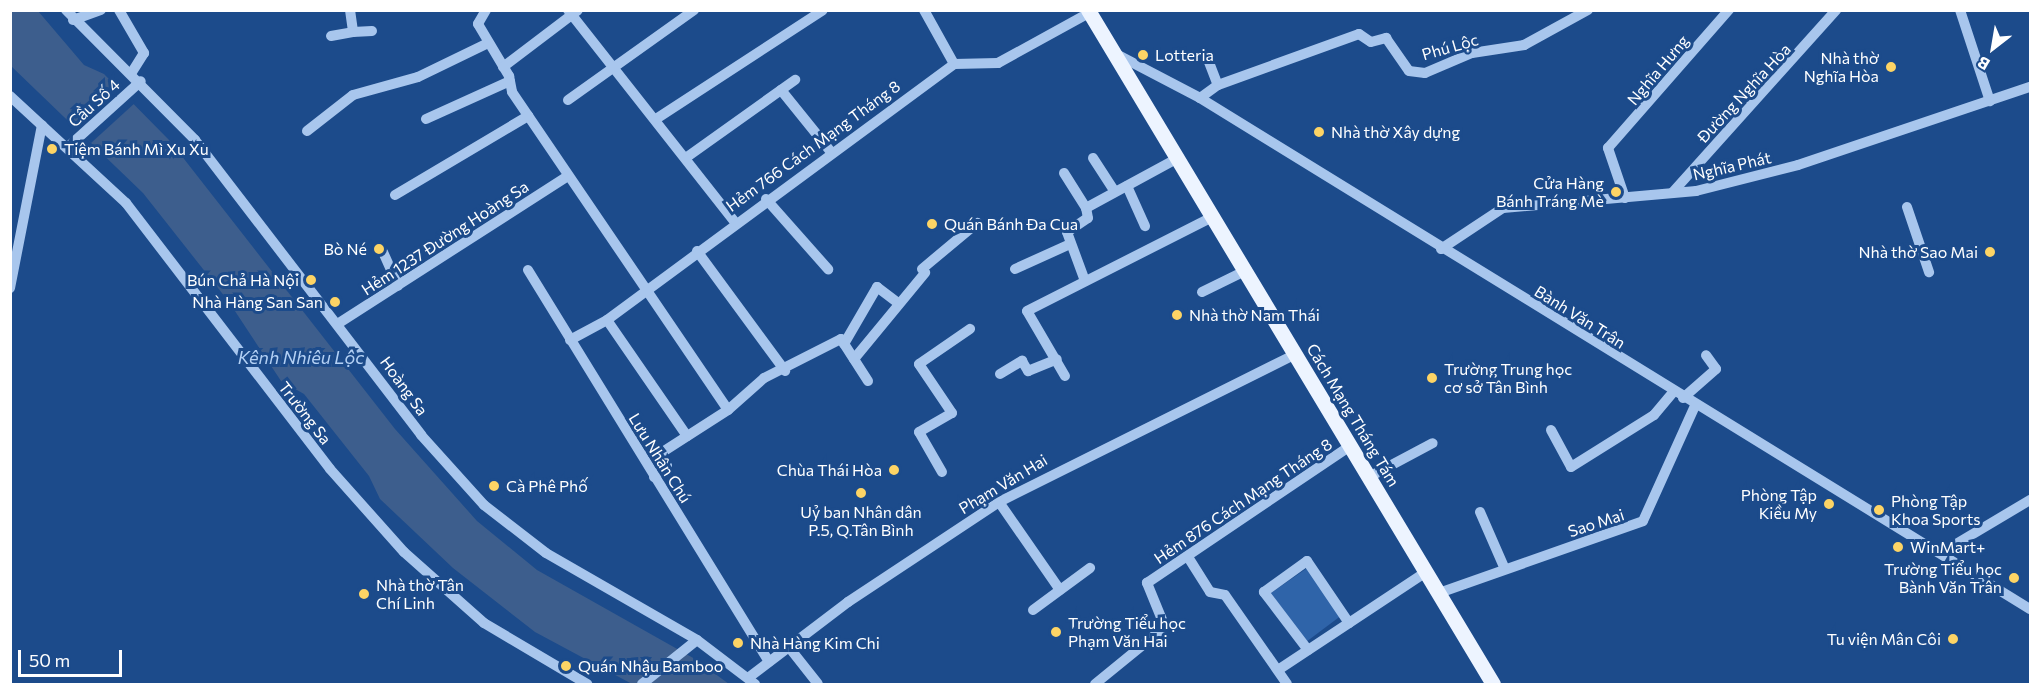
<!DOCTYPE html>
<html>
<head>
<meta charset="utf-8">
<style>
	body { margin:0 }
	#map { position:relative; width:2041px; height:695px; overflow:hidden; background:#1c4b8b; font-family:Commissioner,sans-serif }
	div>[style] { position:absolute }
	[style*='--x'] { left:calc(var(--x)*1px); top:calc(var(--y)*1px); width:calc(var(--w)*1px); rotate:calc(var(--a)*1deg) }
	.green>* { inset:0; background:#2f64a9 }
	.water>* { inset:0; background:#3d5e8d }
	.pier>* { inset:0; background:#1c4b8b }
	.minor>* { height:10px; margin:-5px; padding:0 5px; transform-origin:5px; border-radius:5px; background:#a8c6ed }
	.major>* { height:15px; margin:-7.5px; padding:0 7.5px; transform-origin:7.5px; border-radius:7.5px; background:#edf4ff }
	.dots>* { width:16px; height:16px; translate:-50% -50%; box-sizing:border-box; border:3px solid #1c4b8b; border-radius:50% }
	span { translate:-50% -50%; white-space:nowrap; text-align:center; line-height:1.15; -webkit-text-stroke:6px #1c4b8b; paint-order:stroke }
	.street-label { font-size:16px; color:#fff }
	.poi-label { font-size:16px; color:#fff }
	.left { translate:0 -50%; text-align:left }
	.right { translate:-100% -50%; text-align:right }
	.water-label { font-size:18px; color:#b3d0f4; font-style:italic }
	.frame { position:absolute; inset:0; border:12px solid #fff; pointer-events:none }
	.north { position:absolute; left:1963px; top:18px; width:60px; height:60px; -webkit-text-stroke:4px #1c4b8b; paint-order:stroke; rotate:211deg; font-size:16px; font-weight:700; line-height:24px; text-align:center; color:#fff }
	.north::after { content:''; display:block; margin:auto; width:21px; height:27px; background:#fff; clip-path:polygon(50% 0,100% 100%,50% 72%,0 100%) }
	.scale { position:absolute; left:18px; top:650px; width:104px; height:27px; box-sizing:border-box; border:3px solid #fff; border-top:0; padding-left:8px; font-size:18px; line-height:21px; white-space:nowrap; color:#fff; -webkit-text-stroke:4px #1c4b8b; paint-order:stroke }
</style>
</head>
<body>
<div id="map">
	<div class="green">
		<div style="clip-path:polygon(1313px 564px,1346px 612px,1306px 642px,1271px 593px)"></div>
	</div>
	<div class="water">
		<div style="clip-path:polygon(10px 11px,38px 11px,84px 65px,104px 74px,170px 141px,395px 429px,477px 521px,537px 570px,695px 659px,729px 684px,632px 684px,535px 632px,453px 568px,380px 499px,369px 476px,304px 394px,281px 381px,229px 302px,143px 193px,11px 66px)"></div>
	</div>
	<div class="pier">
		<div style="clip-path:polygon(116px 85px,136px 102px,91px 143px,73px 126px)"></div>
	</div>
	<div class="minor">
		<div style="--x:66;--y:10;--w:183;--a:45.2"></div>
		<div style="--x:195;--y:140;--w:372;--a:52.5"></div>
		<div style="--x:421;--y:435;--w:94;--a:48"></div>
		<div style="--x:484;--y:505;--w:78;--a:37.7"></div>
		<div style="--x:546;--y:553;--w:174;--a:29.9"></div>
		<div style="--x:697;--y:640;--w:73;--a:37.2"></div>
		<div style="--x:119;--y:10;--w:50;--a:59.8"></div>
		<div style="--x:144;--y:53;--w:22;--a:122"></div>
		<div style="--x:350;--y:10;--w:22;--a:82"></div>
		<div style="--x:353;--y:32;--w:19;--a:-3"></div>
		<div style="--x:486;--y:10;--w:16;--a:120"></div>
		<div style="--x:478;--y:24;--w:61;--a:59.2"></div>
		<div style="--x:509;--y:76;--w:16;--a:79"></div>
		<div style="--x:512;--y:92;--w:384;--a:55.8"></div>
		<div style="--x:568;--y:10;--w:268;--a:51.8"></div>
		<div style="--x:924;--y:10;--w:62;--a:60.9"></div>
		<div style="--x:1960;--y:10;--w:96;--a:71.8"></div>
		<div style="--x:73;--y:20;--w:30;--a:-20"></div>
		<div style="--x:331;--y:36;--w:22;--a:-10"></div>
		<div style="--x:1116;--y:54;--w:95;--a:27.6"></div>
		<div style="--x:1200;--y:98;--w:975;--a:31.62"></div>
		<div style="--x:1207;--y:57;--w:30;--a:69"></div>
		<div style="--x:503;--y:67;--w:94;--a:-37.2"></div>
		<div style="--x:781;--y:90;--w:80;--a:51.1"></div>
		<div style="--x:10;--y:96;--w:158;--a:42.7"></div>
		<div style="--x:126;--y:203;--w:335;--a:52.5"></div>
		<div style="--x:330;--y:469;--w:111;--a:48.3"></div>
		<div style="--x:404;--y:552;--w:107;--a:41.6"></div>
		<div style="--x:484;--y:623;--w:120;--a:30.6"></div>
		<div style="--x:1200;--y:98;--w:22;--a:-36"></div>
		<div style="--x:1218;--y:85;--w:150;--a:-19.9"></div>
		<div style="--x:1359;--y:34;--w:14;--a:34"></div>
		<div style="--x:1371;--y:42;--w:16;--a:-15"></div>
		<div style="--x:1386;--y:38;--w:40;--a:55.1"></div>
		<div style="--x:1409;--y:71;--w:16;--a:7"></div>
		<div style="--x:1425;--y:73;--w:51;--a:-23.1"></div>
		<div style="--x:1472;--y:53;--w:53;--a:-8.7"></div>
		<div style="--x:1524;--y:45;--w:73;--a:-28.7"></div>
		<div style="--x:568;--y:100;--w:155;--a:-35.5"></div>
		<div style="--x:426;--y:119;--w:92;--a:-24.3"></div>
		<div style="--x:656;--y:119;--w:199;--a:-33.1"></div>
		<div style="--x:307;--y:131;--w:58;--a:-38"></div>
		<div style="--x:353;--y:95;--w:67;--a:-15.5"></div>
		<div style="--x:418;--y:77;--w:78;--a:-25.9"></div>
		<div style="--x:68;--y:147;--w:98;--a:-42.1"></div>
		<div style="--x:687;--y:157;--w:133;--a:-35.5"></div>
		<div style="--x:1093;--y:158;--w:40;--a:57.1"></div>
		<div style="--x:1064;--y:173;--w:41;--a:57.8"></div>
		<div style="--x:1127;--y:186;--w:44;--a:65.8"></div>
		<div style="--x:1672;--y:193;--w:246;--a:-48.1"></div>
		<div style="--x:395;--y:195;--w:155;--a:-30.7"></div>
		<div style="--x:1625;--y:198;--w:53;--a:-108.8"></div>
		<div style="--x:1608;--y:148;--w:184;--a:-48.8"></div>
		<div style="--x:766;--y:199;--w:94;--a:48.5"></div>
		<div style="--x:1907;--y:207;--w:69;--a:71.3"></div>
		<div style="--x:1441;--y:249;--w:74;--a:-33.5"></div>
		<div style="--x:1503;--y:208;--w:194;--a:-5"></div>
		<div style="--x:1696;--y:191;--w:105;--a:-14.3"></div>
		<div style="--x:1798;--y:165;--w:245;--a:-18.6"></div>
		<div style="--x:697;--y:251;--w:149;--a:53.7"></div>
		<div style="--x:383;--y:252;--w:37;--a:66"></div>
		<div style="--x:922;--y:269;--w:72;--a:-39.9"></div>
		<div style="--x:1015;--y:269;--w:60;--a:-24.4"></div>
		<div style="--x:528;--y:270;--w:460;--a:58.4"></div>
		<div style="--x:1085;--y:281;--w:52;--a:-110.2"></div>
		<div style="--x:1067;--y:232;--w:25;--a:-34"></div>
		<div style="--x:1088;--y:218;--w:10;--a:-101"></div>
		<div style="--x:1086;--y:208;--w:105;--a:-28.5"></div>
		<div style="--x:10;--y:288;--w:166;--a:-78.9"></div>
		<div style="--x:1202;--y:292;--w:50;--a:-26.1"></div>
		<div style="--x:607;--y:320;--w:141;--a:55.4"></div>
		<div style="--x:339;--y:323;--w:272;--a:-32.7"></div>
		<div style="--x:570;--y:340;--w:42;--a:-28.4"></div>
		<div style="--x:607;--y:320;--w:431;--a:-36.4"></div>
		<div style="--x:954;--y:64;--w:44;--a:-1.3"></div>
		<div style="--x:998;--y:63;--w:104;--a:-28.8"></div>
		<div style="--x:844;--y:344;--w:66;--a:-59.9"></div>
		<div style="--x:877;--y:287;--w:26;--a:37"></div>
		<div style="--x:854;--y:359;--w:112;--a:-50.5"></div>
		<div style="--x:1000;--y:374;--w:26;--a:-31"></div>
		<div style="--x:1022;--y:361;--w:12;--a:59"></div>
		<div style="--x:1028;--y:371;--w:31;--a:-22"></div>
		<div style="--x:1065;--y:376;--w:75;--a:-120.3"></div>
		<div style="--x:1027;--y:311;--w:210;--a:-26.9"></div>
		<div style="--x:1683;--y:398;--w:44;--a:-41.3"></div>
		<div style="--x:1716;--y:369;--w:17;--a:-126"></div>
		<div style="--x:1551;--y:430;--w:42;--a:61.6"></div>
		<div style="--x:1571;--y:467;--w:98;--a:-32.1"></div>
		<div style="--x:1654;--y:415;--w:30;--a:-50"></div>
		<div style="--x:942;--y:472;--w:46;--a:-119.9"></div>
		<div style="--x:919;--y:432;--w:38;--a:-30"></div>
		<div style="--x:952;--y:413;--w:59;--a:-124"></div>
		<div style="--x:919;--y:364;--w:62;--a:-34.5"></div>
		<div style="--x:654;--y:477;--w:17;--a:-40"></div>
		<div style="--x:667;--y:466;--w:14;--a:-115"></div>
		<div style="--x:661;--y:453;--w:80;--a:-32.7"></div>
		<div style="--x:728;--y:410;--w:48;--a:-41.6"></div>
		<div style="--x:764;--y:378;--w:86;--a:-26.9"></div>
		<div style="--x:841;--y:339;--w:50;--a:57.3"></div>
		<div style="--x:1369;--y:477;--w:72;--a:-28"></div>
		<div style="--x:999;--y:502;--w:107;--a:55.3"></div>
		<div style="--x:1480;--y:512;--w:60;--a:66.4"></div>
		<div style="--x:1941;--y:553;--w:104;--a:-30.8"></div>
		<div style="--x:1188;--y:557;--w:41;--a:57.8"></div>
		<div style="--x:1210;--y:592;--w:15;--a:11"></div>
		<div style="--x:1225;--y:595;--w:108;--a:55.1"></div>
		<div style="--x:1439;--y:593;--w:216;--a:-19.4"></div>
		<div style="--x:1643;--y:521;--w:126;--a:-65.7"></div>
		<div style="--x:1033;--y:610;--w:71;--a:-36.4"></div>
		<div style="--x:788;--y:646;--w:48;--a:51.7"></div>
		<div style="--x:1308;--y:650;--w:73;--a:-127.2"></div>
		<div style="--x:1264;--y:592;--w:53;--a:-35.8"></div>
		<div style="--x:1307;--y:561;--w:75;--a:55.9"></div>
		<div style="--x:1278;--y:670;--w:178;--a:-33.5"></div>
		<div style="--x:748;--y:678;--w:126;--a:-37.2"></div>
		<div style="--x:848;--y:602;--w:181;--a:-33.5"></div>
		<div style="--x:999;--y:502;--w:332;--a:-26.5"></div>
		<div style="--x:642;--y:684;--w:70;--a:-38.7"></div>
		<div style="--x:1095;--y:684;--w:90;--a:-39.2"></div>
		<div style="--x:1165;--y:627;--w:48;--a:-112.2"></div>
		<div style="--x:1147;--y:583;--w:245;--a:-34"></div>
	</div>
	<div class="major">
		<div style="--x:1088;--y:10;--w:786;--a:59"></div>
	</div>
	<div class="dots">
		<div style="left:1143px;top:55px;background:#fdd465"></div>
		<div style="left:1891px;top:67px;background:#fdd465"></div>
		<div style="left:1319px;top:132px;background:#fdd465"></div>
		<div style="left:52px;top:149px;background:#fdd465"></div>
		<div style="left:1616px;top:192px;background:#fdd465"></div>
		<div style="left:932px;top:224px;background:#fdd465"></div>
		<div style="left:379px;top:249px;background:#fdd465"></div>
		<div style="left:1990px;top:252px;background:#fdd465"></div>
		<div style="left:311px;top:280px;background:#fdd465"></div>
		<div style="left:335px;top:302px;background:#fdd465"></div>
		<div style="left:1177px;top:315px;background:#fdd465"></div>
		<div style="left:1432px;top:378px;background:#fdd465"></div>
		<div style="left:894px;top:470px;background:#fdd465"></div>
		<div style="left:494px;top:486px;background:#fdd465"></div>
		<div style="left:861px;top:493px;background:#fdd465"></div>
		<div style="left:1829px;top:504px;background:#fdd465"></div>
		<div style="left:1879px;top:510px;background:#fdd465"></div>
		<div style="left:1898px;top:547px;background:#fdd465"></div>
		<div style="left:2014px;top:578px;background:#fdd465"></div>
		<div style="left:364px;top:594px;background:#fdd465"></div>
		<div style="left:1056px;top:632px;background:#fdd465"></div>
		<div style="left:1953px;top:639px;background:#fdd465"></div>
		<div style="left:738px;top:643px;background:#fdd465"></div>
		<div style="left:566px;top:666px;background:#fdd465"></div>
	</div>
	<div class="street-label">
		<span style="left:1450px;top:47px;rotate:-16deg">Phú Lộc</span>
		<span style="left:1658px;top:70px;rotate:-50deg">Nghĩa Hưng</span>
		<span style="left:1744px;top:93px;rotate:-47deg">Đường Nghĩa Hòa</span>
		<span style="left:94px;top:103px;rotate:-42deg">Cầu Số 4</span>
		<span style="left:813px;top:146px;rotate:-36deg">Hẻm 766 Cách Mạng Tháng 8</span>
		<span style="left:1732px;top:166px;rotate:-13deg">Nghĩa Phát</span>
		<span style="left:445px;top:238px;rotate:-33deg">Hẻm 1237 Đường Hoàng Sa</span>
		<span style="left:1580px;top:317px;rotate:32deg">Bành Văn Trân</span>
		<span style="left:404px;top:386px;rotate:54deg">Hoàng Sa</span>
		<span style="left:305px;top:413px;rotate:52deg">Trường Sa</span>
		<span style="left:1353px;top:415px;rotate:59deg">Cách Mạng Tháng Tám</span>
		<span style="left:660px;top:458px;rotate:58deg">Lưu Nhân Chú</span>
		<span style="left:1003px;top:484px;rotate:-31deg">Phạm Văn Hai</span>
		<span style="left:1243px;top:501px;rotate:-34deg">Hẻm 876 Cách Mạng Tháng 8</span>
		<span style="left:1596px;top:523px;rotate:-18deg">Sao Mai</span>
	</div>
	<div class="poi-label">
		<span class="left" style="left:1155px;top:55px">Lotteria</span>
		<span class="right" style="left:1879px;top:67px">Nhà thờ<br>Nghĩa Hòa</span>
		<span class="left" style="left:1331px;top:132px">Nhà thờ Xây dựng</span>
		<span class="left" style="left:64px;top:149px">Tiệm Bánh Mì Xu Xu</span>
		<span class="right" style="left:1604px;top:192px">Cửa Hàng<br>Bánh Tráng Mè</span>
		<span class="left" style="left:944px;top:224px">Quán Bánh Đa Cua</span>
		<span class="right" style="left:367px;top:249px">Bò Né</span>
		<span class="right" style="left:1978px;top:252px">Nhà thờ Sao Mai</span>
		<span class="right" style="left:299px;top:280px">Bún Chả Hà Nội</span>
		<span class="right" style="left:323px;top:302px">Nhà Hàng San San</span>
		<span class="left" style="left:1189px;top:315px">Nhà thờ Nam Thái</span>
		<span class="left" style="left:1444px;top:378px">Trường Trung học<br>cơ sở Tân Bình</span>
		<span class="right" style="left:882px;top:470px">Chùa Thái Hòa</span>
		<span class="left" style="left:506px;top:486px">Cà Phê Phố</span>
		<span class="right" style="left:1817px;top:504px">Phòng Tập<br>Kiều My</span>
		<span class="left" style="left:1891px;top:510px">Phòng Tập<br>Khoa Sports</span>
		<span style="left:861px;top:521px">Uỷ ban Nhân dân<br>P.5, Q.Tân Bình</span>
		<span class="left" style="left:1910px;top:547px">WinMart+</span>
		<span class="right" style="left:2002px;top:578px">Trường Tiểu học<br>Bành Văn Trân</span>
		<span class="left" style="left:376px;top:594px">Nhà thờ Tân<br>Chí Linh</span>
		<span class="left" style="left:1068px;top:632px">Trường Tiểu học<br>Phạm Văn Hai</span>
		<span class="right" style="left:1941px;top:639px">Tu viện Mân Côi</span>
		<span class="left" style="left:750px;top:643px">Nhà Hàng Kim Chi</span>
		<span class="left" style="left:578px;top:666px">Quán Nhậu Bamboo</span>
	</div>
	<div class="water-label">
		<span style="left:301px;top:357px">Kênh Nhiêu Lộc</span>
	</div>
	<div class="frame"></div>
	<div class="north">B</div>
	<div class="scale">50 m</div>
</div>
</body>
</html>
